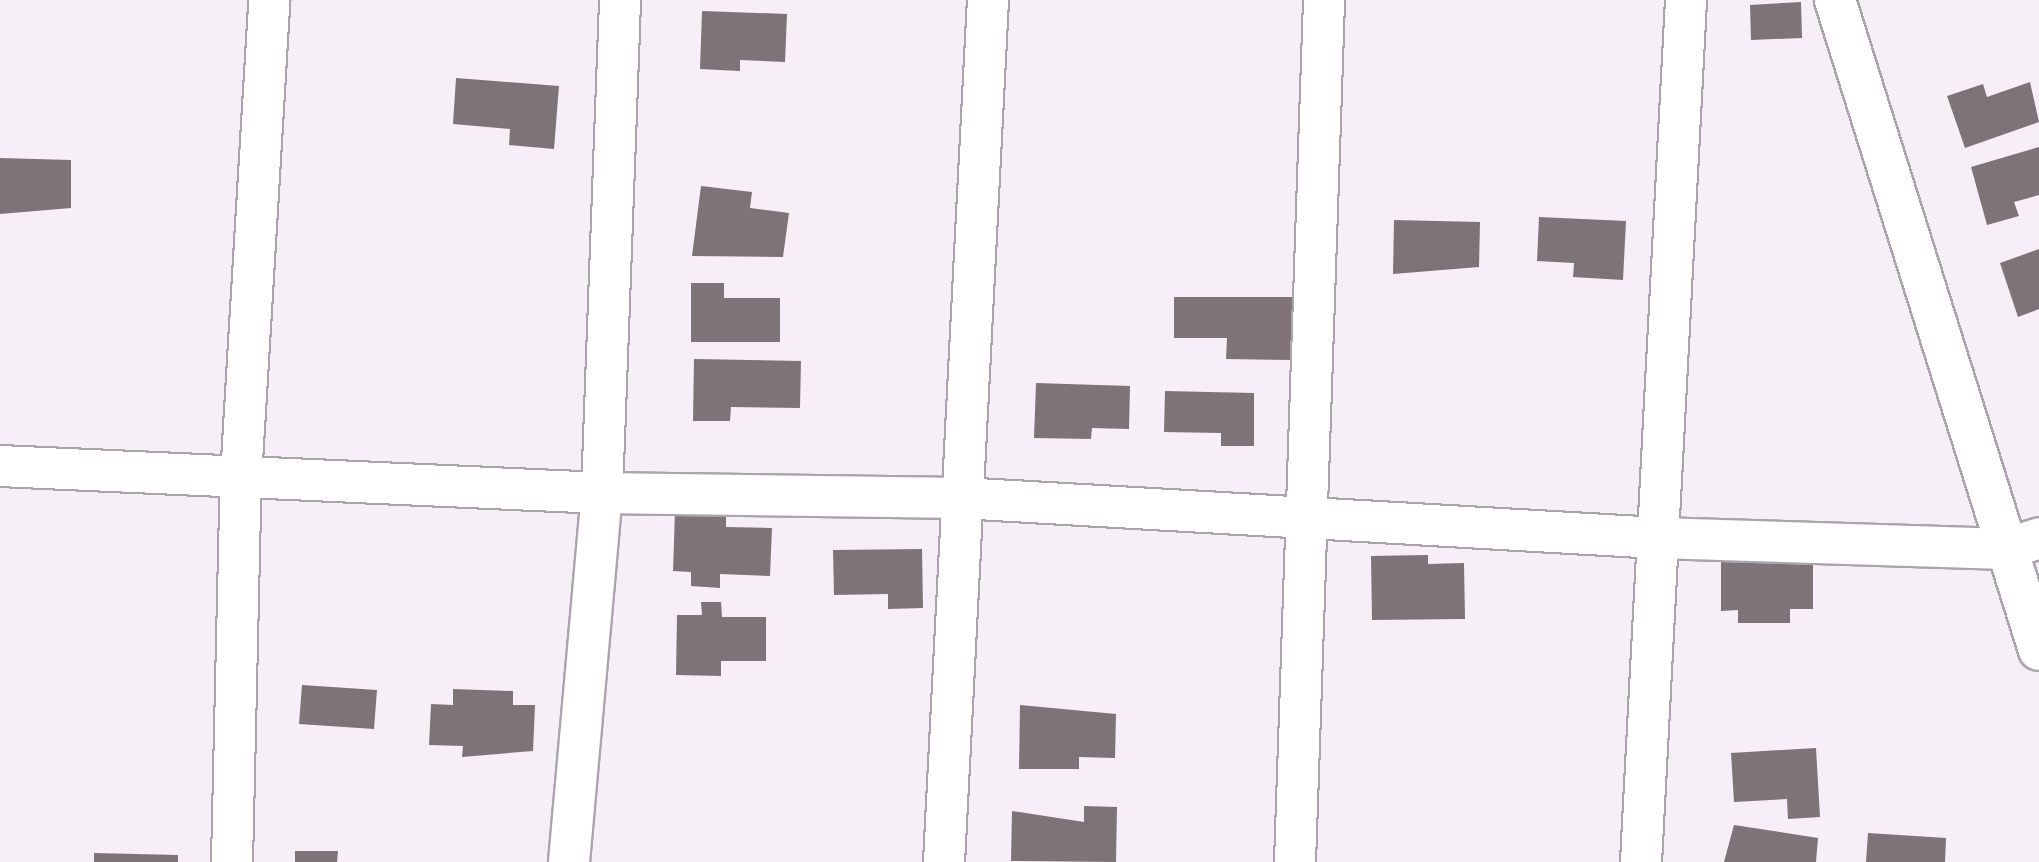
<!DOCTYPE html>
<html>
<head>
<meta charset="utf-8">
<style>
	body { margin:0 }
	#map { position:relative; width:2039px; height:862px; overflow:hidden; background:#f6eff8; font-family:Spectral,serif }
	div>[style] { position:absolute }
	[style*='--x'] { left:calc(var(--x)*1px); top:calc(var(--y)*1px); width:calc(var(--w)*1px); rotate:calc(var(--a)*1deg) }
	.building>* { inset:0; background:#7e7478 }
	.roads { filter:drop-shadow(2px 0 #aba4ad) drop-shadow(-2px 0 #aba4ad) drop-shadow(0 2px #aba4ad) drop-shadow(0 -2px #aba4ad) }
	.minor>* { height:40px; margin:-20px; padding:0 20px; transform-origin:20px; border-radius:20px; background:#fff }
	span { translate:-50% -50%; white-space:nowrap; text-align:center; line-height:1.15; -webkit-text-stroke:8px #f6eff8; paint-order:stroke }
</style>
</head>
<body>
<div id="map">
	<div class="building">
		<div style="clip-path:polygon(1801px 2px,1802px 38px,1751px 40px,1750px 5px)"></div>
		<div style="clip-path:polygon(702px 11px,787px 14px,785px 62px,740px 60px,740px 71px,700px 69px)"></div>
		<div style="clip-path:polygon(456px 78px,559px 86px,554px 149px,509px 145px,510px 129px,453px 124px)"></div>
		<div style="clip-path:polygon(2030px 82px,2039px 122px,1965px 148px,1947px 96px,1983px 84px,1987px 97px)"></div>
		<div style="clip-path:polygon(2039px 147px,2039px 195px,2014px 202px,2019px 216px,1987px 225px,1971px 167px)"></div>
		<div style="clip-path:polygon(0 158px,71px 160px,71px 208px,0 214px)"></div>
		<div style="clip-path:polygon(701px 186px,752px 192px,750px 208px,789px 213px,783px 257px,692px 256px)"></div>
		<div style="clip-path:polygon(1539px 217px,1626px 221px,1623px 280px,1573px 277px,1574px 263px,1537px 261px)"></div>
		<div style="clip-path:polygon(1394px 220px,1480px 222px,1479px 267px,1393px 274px)"></div>
		<div style="clip-path:polygon(2039px 249px,2039px 309px,2018px 317px,2000px 263px)"></div>
		<div style="clip-path:polygon(691px 283px,724px 283px,724px 298px,780px 298px,780px 342px,691px 342px)"></div>
		<div style="clip-path:polygon(1174px 297px,1293px 297px,1293px 360px,1226px 359px,1227px 338px,1174px 338px)"></div>
		<div style="clip-path:polygon(694px 359px,801px 361px,800px 408px,731px 407px,730px 421px,693px 421px)"></div>
		<div style="clip-path:polygon(1036px 383px,1130px 386px,1129px 429px,1092px 428px,1091px 439px,1034px 438px)"></div>
		<div style="clip-path:polygon(1165px 391px,1254px 393px,1254px 446px,1221px 446px,1221px 433px,1164px 432px)"></div>
		<div style="clip-path:polygon(675px 511px,726px 513px,726px 527px,772px 528px,770px 576px,720px 574px,720px 588px,691px 586px,691px 572px,673px 571px)"></div>
		<div style="clip-path:polygon(922px 549px,923px 608px,888px 609px,888px 594px,834px 595px,833px 550px)"></div>
		<div style="clip-path:polygon(1428px 555px,1428px 564px,1464px 563px,1465px 619px,1372px 620px,1371px 556px)"></div>
		<div style="clip-path:polygon(1721px 558px,1813px 558px,1813px 609px,1790px 609px,1790px 623px,1738px 623px,1738px 610px,1721px 611px)"></div>
		<div style="clip-path:polygon(701px 602px,721px 602px,722px 617px,766px 617px,766px 661px,721px 661px,721px 676px,676px 675px,677px 615px,702px 615px)"></div>
		<div style="clip-path:polygon(302px 685px,377px 690px,374px 729px,299px 724px)"></div>
		<div style="clip-path:polygon(453px 689px,513px 691px,513px 705px,535px 705px,533px 751px,462px 757px,463px 746px,429px 745px,431px 704px,453px 705px)"></div>
		<div style="clip-path:polygon(1020px 705px,1116px 714px,1115px 758px,1079px 757px,1079px 769px,1019px 769px)"></div>
		<div style="clip-path:polygon(1816px 748px,1820px 817px,1788px 819px,1787px 799px,1734px 802px,1731px 753px)"></div>
		<div style="clip-path:polygon(1084px 806px,1117px 807px,1116px 862px,1011px 861px,1012px 811px,1084px 822px)"></div>
		<div style="clip-path:polygon(1734px 825px,1818px 838px,1816px 862px,1724px 862px)"></div>
		<div style="clip-path:polygon(1868px 833px,1946px 838px,1945px 862px,1866px 862px)"></div>
		<div style="clip-path:polygon(295px 851px,338px 851px,337px 862px,295px 862px)"></div>
		<div style="clip-path:polygon(94px 853px,178px 855px,178px 862px,94px 862px)"></div>
	</div>
	<div class="roads">
		<div class="minor">
			<div style="--x:1835;--y:0;--w:681;--a:72.58"></div>
			<div style="--x:0;--y:466;--w:603;--a:2.57"></div>
			<div style="--x:602;--y:493;--w:358;--a:0.8"></div>
			<div style="--x:960;--y:498;--w:699;--a:3.28"></div>
			<div style="--x:1658;--y:538;--w:348;--a:1.8"></div>
			<div style="--x:2006;--y:549;--w:35;--a:-18"></div>
			<div style="--x:232;--y:862;--w:384;--a:-88.7"></div>
			<div style="--x:241;--y:478;--w:479;--a:-86.6"></div>
			<div style="--x:569;--y:862;--w:370;--a:-84.9"></div>
			<div style="--x:602;--y:493;--w:493;--a:-87.9"></div>
			<div style="--x:944;--y:862;--w:863;--a:-87.08"></div>
			<div style="--x:1295;--y:862;--w:862;--a:-88.07"></div>
			<div style="--x:1641;--y:862;--w:863;--a:-87.01"></div>
		</div>
	</div>
</div>
</body>
</html>
